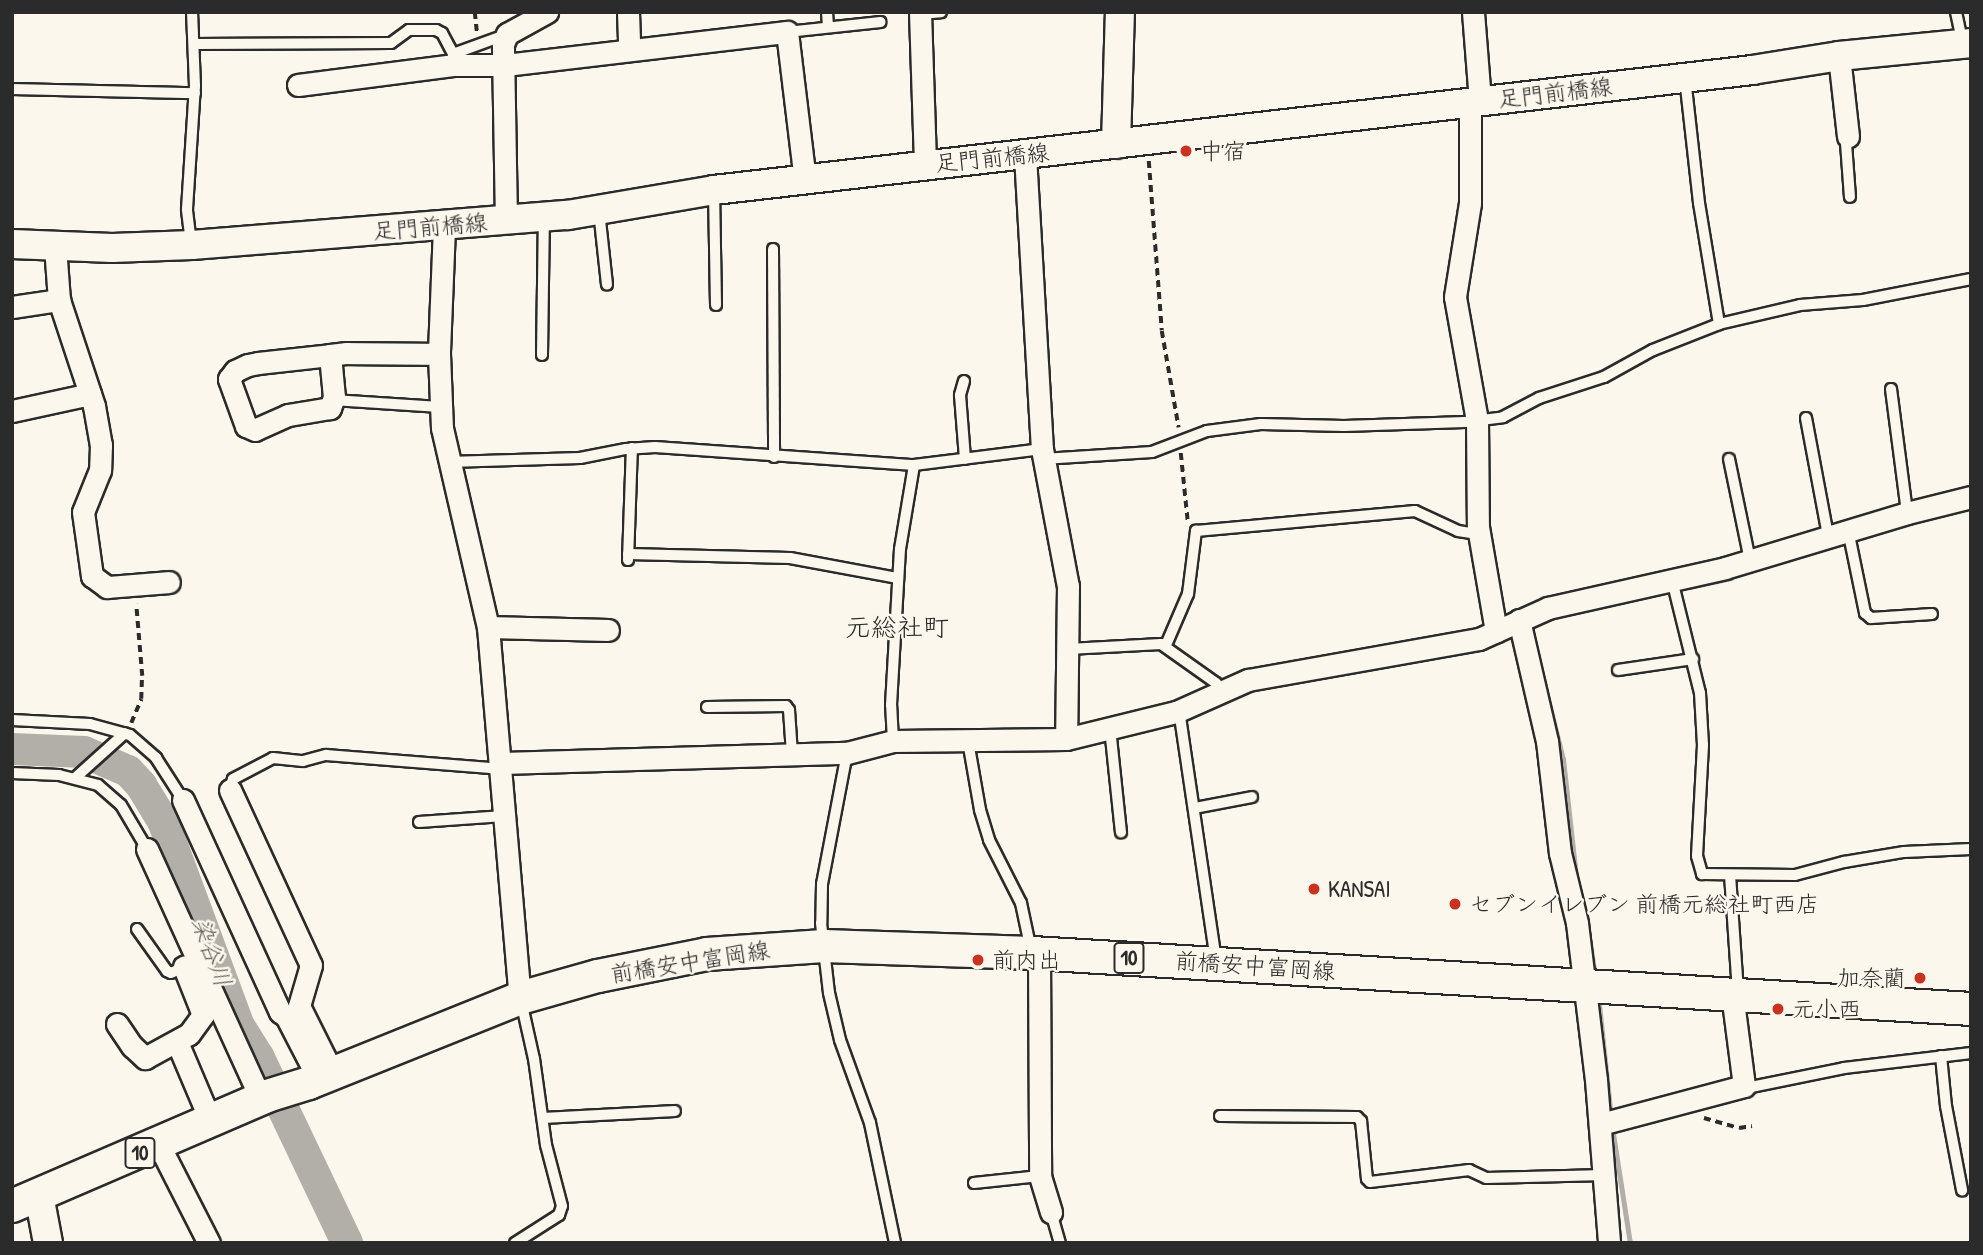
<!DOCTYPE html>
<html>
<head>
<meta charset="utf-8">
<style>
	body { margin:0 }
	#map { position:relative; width:1983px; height:1255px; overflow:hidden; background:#fbf7ec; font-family:"Patrick Hand","Klee One",sans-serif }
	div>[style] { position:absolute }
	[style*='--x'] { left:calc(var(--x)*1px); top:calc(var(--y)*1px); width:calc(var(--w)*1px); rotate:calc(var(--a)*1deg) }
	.stream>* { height:5px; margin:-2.5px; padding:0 2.5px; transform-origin:2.5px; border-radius:2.5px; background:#b1afa7 }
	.river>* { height:32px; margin:-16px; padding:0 16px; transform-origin:16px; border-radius:16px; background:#b1afa7 }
	.path>* { height:3.5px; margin-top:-1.75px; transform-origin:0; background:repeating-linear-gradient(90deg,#2b2b2b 0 7px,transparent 0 12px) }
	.roads { filter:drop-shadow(2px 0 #2b2b2b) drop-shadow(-2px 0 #2b2b2b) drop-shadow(0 2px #2b2b2b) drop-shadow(0 -2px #2b2b2b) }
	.lane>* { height:10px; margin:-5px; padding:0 5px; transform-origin:5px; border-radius:5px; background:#fbf7ec }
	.street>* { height:21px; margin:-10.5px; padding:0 10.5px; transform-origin:10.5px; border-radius:10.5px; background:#fbf7ec }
	.secondary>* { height:28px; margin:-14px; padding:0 14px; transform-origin:14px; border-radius:14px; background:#fbf7ec }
	.primary>* { height:32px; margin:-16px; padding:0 16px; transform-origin:16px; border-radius:16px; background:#fbf7ec }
	.dots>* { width:19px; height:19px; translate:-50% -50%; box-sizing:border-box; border:4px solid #fbf7ec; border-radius:50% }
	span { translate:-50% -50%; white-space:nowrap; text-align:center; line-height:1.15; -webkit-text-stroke:5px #fbf7ec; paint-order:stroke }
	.shield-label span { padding:2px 5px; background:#fbf7ec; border:2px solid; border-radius:5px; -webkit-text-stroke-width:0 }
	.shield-label { font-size:21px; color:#2b2b2b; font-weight:700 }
	.street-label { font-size:23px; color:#2b2b2b }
	.poi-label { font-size:23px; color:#2b2b2b }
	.left { translate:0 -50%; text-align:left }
	.right { translate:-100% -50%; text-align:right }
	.water-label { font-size:24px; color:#5a5956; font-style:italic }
	.quarter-label { font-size:26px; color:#2b2b2b }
	.frame { position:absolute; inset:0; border:14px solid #2b2b2b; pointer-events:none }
</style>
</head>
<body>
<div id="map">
	<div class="stream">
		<div style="--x:1689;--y:587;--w:43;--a:-12.1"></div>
		<div style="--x:1543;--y:679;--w:82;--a:76"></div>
		<div style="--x:1563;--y:759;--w:118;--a:83.7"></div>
		<div style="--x:1586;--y:919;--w:57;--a:80.9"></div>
		<div style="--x:1598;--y:995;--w:124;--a:84"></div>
		<div style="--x:1612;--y:1127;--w:117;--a:81.2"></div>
	</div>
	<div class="river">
		<div style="--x:12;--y:749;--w:72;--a:2.4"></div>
		<div style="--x:84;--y:752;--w:48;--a:23.4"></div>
		<div style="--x:128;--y:771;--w:19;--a:47"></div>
		<div style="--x:141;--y:785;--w:42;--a:58.6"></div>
		<div style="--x:163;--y:821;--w:219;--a:69.7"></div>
		<div style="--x:239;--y:1026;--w:36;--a:58"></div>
		<div style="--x:258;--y:1056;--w:207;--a:64.5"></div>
	</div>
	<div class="path">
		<div style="--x:475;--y:12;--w:20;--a:84"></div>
		<div style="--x:1149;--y:161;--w:170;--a:85.6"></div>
		<div style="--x:1162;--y:331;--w:98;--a:80.1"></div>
		<div style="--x:1181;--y:453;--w:69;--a:84.2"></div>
		<div style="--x:131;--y:723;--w:26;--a:-67"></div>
		<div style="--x:141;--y:699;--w:23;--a:-88"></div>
		<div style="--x:142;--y:676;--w:72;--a:-94.8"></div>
		<div style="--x:1704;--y:1118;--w:36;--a:16"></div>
		<div style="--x:1739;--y:1128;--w:13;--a:-9"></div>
	</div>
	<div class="roads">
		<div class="lane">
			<div style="--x:827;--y:12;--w:15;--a:86"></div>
			<div style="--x:1956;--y:12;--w:30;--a:78"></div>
			<div style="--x:920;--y:14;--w:21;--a:-5"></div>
			<div style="--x:787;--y:32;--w:94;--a:-6.1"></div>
			<div style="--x:194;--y:44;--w:197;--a:-0.3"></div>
			<div style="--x:391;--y:43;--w:22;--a:-36"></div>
			<div style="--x:409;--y:30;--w:27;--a:0"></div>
			<div style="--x:436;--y:30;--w:7;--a:27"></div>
			<div style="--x:442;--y:33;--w:24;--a:62"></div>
			<div style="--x:453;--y:54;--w:11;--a:80"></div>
			<div style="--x:453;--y:54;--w:55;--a:-20.1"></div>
			<div style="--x:1685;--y:78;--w:126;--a:83.6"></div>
			<div style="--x:1699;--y:203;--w:123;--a:80.6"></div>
			<div style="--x:12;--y:89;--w:183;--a:1.3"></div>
			<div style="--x:1848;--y:136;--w:7;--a:106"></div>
			<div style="--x:1846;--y:143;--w:54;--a:85.8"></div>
			<div style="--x:714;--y:190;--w:115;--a:89"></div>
			<div style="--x:599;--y:211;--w:74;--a:83.8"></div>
			<div style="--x:191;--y:243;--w:34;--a:-97"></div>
			<div style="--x:187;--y:209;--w:123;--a:-86.3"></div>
			<div style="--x:195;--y:86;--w:74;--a:-92.3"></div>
			<div style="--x:773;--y:249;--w:208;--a:89.7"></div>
			<div style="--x:542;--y:355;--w:138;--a:-89.2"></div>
			<div style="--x:964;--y:381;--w:15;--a:106"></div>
			<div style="--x:960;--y:395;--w:64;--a:85.5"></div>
			<div style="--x:1891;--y:389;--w:125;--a:82.6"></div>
			<div style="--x:333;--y:400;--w:107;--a:3.7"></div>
			<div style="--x:1806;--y:418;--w:120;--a:79.4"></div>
			<div style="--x:1043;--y:459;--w:109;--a:-3.7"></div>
			<div style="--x:1152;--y:452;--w:59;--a:-20.9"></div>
			<div style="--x:1207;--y:431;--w:54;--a:-7.4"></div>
			<div style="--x:1261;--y:424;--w:83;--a:1.4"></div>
			<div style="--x:1344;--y:426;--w:121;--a:-1.9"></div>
			<div style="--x:1465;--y:422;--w:38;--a:-7"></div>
			<div style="--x:1503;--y:417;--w:41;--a:-27.8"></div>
			<div style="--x:1539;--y:398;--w:68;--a:-17.9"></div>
			<div style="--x:1604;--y:377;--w:56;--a:-28.9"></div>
			<div style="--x:1653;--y:350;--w:71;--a:-21.5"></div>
			<div style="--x:1719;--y:324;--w:83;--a:-13.2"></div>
			<div style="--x:1800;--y:305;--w:63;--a:-4.5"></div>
			<div style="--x:1863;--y:300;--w:110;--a:-11"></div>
			<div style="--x:1729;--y:459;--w:103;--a:78.3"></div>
			<div style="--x:448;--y:462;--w:132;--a:-1.7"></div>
			<div style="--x:580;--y:458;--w:47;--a:-11.1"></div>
			<div style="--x:626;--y:449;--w:29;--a:-4"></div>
			<div style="--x:655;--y:447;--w:260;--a:4"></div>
			<div style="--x:914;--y:465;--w:129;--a:-7.1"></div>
			<div style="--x:1848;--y:530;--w:85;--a:78.4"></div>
			<div style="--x:1865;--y:613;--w:8;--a:40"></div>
			<div style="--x:1871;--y:618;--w:61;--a:-3.8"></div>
			<div style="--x:628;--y:554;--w:162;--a:1.4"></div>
			<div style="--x:790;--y:558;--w:110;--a:10.5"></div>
			<div style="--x:628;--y:560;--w:112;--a:-88"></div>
			<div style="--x:1672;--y:580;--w:116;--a:76.1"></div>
			<div style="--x:1700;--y:693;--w:52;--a:86.7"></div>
			<div style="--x:1703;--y:745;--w:111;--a:93.1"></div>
			<div style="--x:1697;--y:856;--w:19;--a:74"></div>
			<div style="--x:1702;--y:874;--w:93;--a:0.6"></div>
			<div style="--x:1795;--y:875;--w:51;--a:-14.9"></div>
			<div style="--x:1844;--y:862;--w:61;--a:-9.5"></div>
			<div style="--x:1904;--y:852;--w:67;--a:-2.6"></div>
			<div style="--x:1166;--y:645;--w:56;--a:-66.7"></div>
			<div style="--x:1188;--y:594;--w:64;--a:-82.8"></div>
			<div style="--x:1196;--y:531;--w:220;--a:-5.2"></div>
			<div style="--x:1415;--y:511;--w:47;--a:24.9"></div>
			<div style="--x:1458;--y:531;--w:20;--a:9"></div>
			<div style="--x:1068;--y:649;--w:93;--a:-3.1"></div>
			<div style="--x:1161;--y:644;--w:67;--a:35.3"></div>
			<div style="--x:1216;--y:683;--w:9;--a:54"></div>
			<div style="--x:1618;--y:670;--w:76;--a:-8.3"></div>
			<div style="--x:707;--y:707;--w:79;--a:-0.7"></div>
			<div style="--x:786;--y:706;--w:5;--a:53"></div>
			<div style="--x:789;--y:710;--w:44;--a:86.1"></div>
			<div style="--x:1179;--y:710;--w:253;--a:81.6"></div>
			<div style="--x:12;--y:720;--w:78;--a:2.9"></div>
			<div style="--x:90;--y:724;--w:41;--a:15.4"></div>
			<div style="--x:130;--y:735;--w:35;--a:41"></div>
			<div style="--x:156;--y:758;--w:50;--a:57.3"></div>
			<div style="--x:1110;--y:728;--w:105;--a:84"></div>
			<div style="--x:893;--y:741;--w:36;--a:-93"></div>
			<div style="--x:891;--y:705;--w:156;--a:-86.7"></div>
			<div style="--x:900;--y:549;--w:85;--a:-80.5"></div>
			<div style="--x:968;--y:741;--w:70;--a:80.1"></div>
			<div style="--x:980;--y:810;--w:31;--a:73"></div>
			<div style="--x:989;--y:840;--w:71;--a:63.1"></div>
			<div style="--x:1021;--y:903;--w:48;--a:78"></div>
			<div style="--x:847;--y:753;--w:133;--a:100.8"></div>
			<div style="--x:822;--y:884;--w:39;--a:91"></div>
			<div style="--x:821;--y:923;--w:70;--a:83.5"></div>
			<div style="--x:829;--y:993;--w:48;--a:76.8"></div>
			<div style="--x:840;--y:1040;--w:88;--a:70.1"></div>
			<div style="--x:870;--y:1123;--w:123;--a:78.2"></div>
			<div style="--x:12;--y:773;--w:47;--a:2.4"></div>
			<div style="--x:59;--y:775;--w:40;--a:14.4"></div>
			<div style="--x:98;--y:785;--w:30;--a:41"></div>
			<div style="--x:121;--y:805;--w:51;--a:59.4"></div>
			<div style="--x:75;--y:778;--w:67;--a:-42"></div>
			<div style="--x:230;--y:790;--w:11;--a:-75"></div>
			<div style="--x:233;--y:779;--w:45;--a:-27.7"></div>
			<div style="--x:273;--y:758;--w:30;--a:6"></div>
			<div style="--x:303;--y:761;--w:24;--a:-15"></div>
			<div style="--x:326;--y:755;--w:168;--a:4.5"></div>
			<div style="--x:493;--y:768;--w:8;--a:-30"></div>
			<div style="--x:1195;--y:808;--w:58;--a:-10.9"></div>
			<div style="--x:419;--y:822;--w:85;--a:-4"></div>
			<div style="--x:1730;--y:875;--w:116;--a:86.1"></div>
			<div style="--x:137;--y:929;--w:52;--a:54.5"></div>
			<div style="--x:167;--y:971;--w:4;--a:27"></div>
			<div style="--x:171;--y:973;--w:14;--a:-25"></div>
			<div style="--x:1941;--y:1056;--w:50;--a:84.3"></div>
			<div style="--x:1946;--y:1106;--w:86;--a:79.2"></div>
			<div style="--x:1744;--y:1086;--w:7;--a:8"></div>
			<div style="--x:1751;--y:1087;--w:95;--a:-11.5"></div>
			<div style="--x:1844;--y:1068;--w:128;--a:-6.7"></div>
			<div style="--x:1220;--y:1116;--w:137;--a:0.4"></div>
			<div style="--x:1357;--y:1117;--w:6;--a:45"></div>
			<div style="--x:1361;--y:1121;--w:58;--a:84.1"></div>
			<div style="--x:1367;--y:1179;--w:4;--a:45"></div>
			<div style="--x:1370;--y:1182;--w:100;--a:-6.9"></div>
			<div style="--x:1469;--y:1170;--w:19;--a:25"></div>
			<div style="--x:1486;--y:1178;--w:119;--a:-1.4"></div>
			<div style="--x:543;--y:1118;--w:132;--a:-3"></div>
			<div style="--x:974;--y:1183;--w:66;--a:-6.1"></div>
			<div style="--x:1051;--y:1212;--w:32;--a:74"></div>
			<div style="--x:515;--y:1243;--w:52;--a:-32.5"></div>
			<div style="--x:559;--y:1215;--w:9;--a:-72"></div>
			<div style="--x:562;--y:1206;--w:63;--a:-104.7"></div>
			<div style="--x:546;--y:1145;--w:87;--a:-97.9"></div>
			<div style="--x:534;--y:1059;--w:59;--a:-102.6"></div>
		</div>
		<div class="street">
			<div style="--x:628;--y:12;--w:38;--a:88"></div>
			<div style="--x:920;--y:12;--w:154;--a:88.1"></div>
			<div style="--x:1473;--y:12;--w:89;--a:85.5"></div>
			<div style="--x:1839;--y:56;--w:81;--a:83.6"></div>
			<div style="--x:298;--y:85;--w:158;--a:-7.3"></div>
			<div style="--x:455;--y:65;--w:50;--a:0"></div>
			<div style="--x:505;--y:65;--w:284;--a:-6.7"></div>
			<div style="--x:787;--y:32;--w:150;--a:83.1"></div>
			<div style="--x:1470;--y:103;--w:100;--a:90"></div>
			<div style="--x:1470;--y:203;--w:95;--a:99.1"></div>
			<div style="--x:1455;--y:297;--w:125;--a:79.9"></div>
			<div style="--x:1477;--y:420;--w:107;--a:89.5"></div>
			<div style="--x:1478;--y:527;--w:106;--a:80.2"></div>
			<div style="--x:1025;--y:155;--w:294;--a:86.7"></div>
			<div style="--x:1042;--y:449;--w:139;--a:79.3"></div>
			<div style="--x:1068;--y:586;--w:153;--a:90.7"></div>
			<div style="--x:506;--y:221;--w:177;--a:-91"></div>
			<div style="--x:503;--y:44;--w:11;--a:-68"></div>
			<div style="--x:507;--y:34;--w:46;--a:-28.8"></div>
			<div style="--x:444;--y:227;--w:127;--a:92.3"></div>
			<div style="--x:439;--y:354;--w:74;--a:87.7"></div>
			<div style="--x:442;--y:428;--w:204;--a:77"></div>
			<div style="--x:488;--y:627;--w:372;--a:85.1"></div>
			<div style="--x:55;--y:246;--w:54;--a:85.8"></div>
			<div style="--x:59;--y:300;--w:112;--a:71.7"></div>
			<div style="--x:94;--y:406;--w:40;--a:80"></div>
			<div style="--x:101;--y:445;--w:25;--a:92"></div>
			<div style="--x:100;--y:470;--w:45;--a:112"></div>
			<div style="--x:83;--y:512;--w:65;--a:82"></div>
			<div style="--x:92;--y:576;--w:19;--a:36"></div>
			<div style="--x:107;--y:587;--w:62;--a:-4.6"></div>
			<div style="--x:12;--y:307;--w:48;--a:-8.5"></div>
			<div style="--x:330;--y:355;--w:42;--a:84.6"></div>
			<div style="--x:334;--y:397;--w:12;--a:110"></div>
			<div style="--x:330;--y:408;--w:43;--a:170.5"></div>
			<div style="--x:288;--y:415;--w:36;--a:156"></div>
			<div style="--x:255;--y:430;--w:10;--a:-156"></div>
			<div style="--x:246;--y:426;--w:50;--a:-109.9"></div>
			<div style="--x:229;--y:379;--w:10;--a:-53"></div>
			<div style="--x:235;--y:371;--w:14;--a:-25"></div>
			<div style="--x:248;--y:365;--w:10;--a:-11"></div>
			<div style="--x:258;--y:363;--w:72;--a:-6.3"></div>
			<div style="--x:330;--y:355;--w:17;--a:-7"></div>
			<div style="--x:347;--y:353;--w:92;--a:0.6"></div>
			<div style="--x:12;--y:411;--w:80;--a:-12.3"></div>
			<div style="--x:1519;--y:620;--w:124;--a:77"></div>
			<div style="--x:1547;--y:741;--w:113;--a:83.4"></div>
			<div style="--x:1560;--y:853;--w:72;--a:76.3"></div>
			<div style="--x:1577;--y:923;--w:158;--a:83.1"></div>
			<div style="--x:1596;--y:1080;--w:164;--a:85.4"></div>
			<div style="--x:488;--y:627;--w:120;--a:1.4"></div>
			<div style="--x:502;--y:763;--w:345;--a:-1.7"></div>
			<div style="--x:847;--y:753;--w:48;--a:-14.6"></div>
			<div style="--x:893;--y:741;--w:173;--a:-0.7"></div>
			<div style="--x:1066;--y:739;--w:113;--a:-13.8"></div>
			<div style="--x:1176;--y:712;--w:79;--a:-24"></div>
			<div style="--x:1248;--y:680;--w:235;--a:-10.1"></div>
			<div style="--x:1479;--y:639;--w:76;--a:-24.2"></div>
			<div style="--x:1548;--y:608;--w:181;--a:-12.7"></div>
			<div style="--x:1725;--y:568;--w:190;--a:-16.8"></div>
			<div style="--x:1907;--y:513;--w:66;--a:-14"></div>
			<div style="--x:230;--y:790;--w:193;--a:65.2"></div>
			<div style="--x:311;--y:965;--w:43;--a:106.3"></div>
			<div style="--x:299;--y:1006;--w:74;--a:63.4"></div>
			<div style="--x:183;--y:800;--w:233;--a:65.4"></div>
			<div style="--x:280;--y:1012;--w:7;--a:34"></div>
			<div style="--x:286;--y:1016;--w:70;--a:62.7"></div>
			<div style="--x:147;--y:849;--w:275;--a:65.5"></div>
			<div style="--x:1039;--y:954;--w:222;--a:89.7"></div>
			<div style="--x:1040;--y:1176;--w:38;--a:73"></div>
			<div style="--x:117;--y:1024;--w:27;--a:56"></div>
			<div style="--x:132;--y:1046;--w:18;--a:43"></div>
			<div style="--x:145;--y:1058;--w:50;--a:-28.6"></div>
			<div style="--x:189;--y:1034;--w:24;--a:-54"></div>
			<div style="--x:203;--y:1015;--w:52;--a:-111.6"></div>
			<div style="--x:177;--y:1042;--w:87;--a:67"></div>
			<div style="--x:1601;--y:1124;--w:148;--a:-14.9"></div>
			<div style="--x:1744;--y:1086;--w:93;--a:-97.4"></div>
			<div style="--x:159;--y:1145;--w:110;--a:63"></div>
		</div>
		<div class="secondary">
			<div style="--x:1116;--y:144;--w:132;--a:-88.3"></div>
			<div style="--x:12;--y:244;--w:100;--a:2.3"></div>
			<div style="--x:112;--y:248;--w:80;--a:-2.1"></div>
			<div style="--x:192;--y:245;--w:377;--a:-4.6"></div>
			<div style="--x:568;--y:215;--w:148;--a:-9.7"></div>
			<div style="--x:714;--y:190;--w:1045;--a:-6.59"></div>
			<div style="--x:1752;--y:70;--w:88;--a:-9.1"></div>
			<div style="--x:1839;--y:56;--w:133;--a:-5.6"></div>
			<div style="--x:39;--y:1195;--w:49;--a:79.4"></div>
		</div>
		<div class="primary">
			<div style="--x:12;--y:1206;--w:278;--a:-23.3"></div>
			<div style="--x:267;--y:1096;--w:44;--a:-17.2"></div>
			<div style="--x:309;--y:1083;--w:227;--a:-21.9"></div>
			<div style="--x:520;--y:998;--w:81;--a:-15.8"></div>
			<div style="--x:598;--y:976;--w:111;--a:-11.4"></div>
			<div style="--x:707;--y:954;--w:117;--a:-3.9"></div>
			<div style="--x:824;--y:946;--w:208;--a:1.9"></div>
			<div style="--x:1032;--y:953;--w:941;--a:3.41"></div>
		</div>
	</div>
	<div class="dots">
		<div style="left:1186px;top:151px;background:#c8321e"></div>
		<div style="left:1314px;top:889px;background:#c8321e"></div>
		<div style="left:1455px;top:904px;background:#c8321e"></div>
		<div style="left:978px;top:960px;background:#c8321e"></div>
		<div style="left:1920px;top:978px;background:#c8321e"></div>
		<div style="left:1778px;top:1009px;background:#c8321e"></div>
	</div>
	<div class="shield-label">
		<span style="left:1129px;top:958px">10</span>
		<span style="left:140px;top:1153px">10</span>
	</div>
	<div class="street-label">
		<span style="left:1555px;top:93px;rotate:-7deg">足門前橋線</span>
		<span style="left:992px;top:158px;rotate:-6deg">足門前橋線</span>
		<span style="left:430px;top:227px;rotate:-5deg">足門前橋線</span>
		<span style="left:690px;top:962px;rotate:-9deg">前橋安中富岡線</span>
		<span style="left:1255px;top:966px;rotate:4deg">前橋安中富岡線</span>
	</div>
	<div class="poi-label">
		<span class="left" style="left:1200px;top:151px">中宿</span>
		<span class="left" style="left:1328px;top:889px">KANSAI</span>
		<span class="left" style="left:1469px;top:904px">セブンイレブン 前橋元総社町西店</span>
		<span class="left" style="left:992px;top:960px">前内出</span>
		<span class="right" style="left:1906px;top:978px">加奈藺</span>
		<span class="left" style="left:1792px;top:1009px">元小西</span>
	</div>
	<div class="water-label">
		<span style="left:212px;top:952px;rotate:70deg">染谷川</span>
	</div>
	<div class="quarter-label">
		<span style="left:897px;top:627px">元総社町</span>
	</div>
	<div class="frame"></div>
</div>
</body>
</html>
